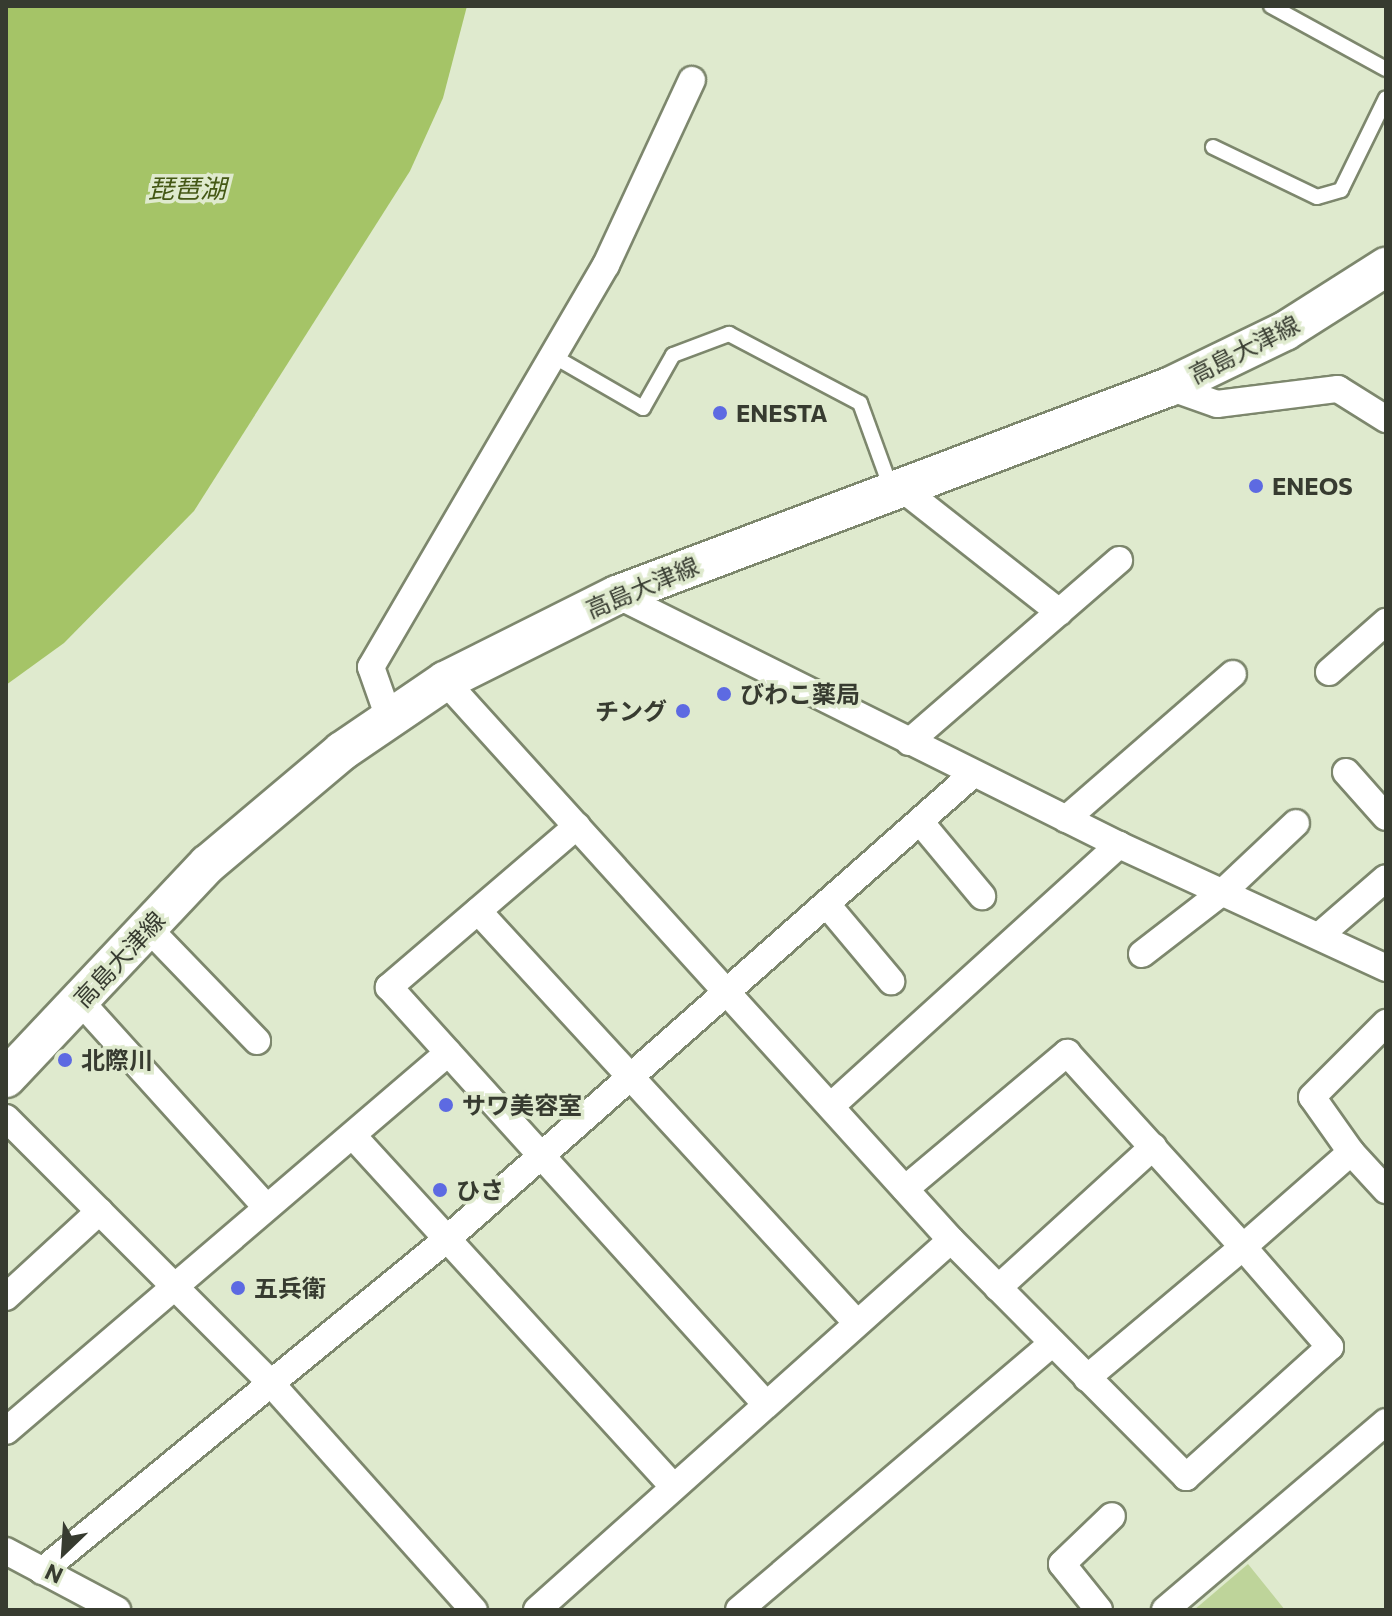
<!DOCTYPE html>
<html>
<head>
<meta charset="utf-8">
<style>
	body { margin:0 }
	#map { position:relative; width:1392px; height:1616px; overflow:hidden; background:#dfeace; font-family:Commissioner,"Noto Sans JP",sans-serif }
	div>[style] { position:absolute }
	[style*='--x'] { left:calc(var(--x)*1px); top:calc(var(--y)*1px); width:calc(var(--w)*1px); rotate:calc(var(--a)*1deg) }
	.green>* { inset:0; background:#bed49a }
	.water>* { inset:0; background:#a5c467 }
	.roads { filter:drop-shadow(2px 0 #7d876d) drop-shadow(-2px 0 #7d876d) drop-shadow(0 2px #7d876d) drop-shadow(0 -2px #7d876d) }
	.lane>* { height:14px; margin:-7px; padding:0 7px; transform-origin:7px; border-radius:7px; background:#fff }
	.street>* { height:26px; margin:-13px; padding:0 13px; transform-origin:13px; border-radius:13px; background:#fff }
	.secondary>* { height:38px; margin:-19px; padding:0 19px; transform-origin:19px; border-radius:19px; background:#fff }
	.dots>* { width:22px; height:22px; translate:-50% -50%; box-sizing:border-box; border:4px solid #dfeace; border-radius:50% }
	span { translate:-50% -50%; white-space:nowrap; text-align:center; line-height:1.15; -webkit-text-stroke:7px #dfeace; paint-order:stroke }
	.street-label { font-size:24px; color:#373b30 }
	.poi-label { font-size:24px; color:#373b30; font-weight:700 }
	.left { translate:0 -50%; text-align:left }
	.right { translate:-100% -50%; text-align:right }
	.water-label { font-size:26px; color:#445815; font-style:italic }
	.frame { position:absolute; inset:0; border:8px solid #373b30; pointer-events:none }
	.north { position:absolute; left:24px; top:1512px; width:80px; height:80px; -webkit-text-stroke:6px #dfeace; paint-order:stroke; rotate:205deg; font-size:22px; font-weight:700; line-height:32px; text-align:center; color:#373b30 }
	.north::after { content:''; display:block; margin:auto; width:28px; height:36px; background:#373b30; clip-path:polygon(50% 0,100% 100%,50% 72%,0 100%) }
</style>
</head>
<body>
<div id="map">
	<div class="green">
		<div style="clip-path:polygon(1248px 1564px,1285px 1610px,1194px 1610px)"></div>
	</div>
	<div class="water">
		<div style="clip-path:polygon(6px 6px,467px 6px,443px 98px,410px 171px,194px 511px,64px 643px,6px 685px)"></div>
	</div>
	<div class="roads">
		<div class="lane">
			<div style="--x:1271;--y:6;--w:131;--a:28.7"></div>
			<div style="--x:1213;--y:147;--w:115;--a:25.7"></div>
			<div style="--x:1317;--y:197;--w:25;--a:-16"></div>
			<div style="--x:1341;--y:190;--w:102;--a:-63.9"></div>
			<div style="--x:553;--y:356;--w:104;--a:30"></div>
			<div style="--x:643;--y:408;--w:61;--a:-60.5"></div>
			<div style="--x:673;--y:355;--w:60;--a:-20.6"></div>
			<div style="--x:729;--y:334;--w:148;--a:27.8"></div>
			<div style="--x:860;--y:403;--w:90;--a:70"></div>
		</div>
		<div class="street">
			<div style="--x:1169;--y:387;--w:51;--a:19.5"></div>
			<div style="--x:1217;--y:404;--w:122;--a:-7.1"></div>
			<div style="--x:1338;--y:389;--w:57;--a:32"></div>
			<div style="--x:899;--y:486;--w:204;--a:38.2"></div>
			<div style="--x:617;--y:595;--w:561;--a:26.47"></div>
			<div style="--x:1119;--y:845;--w:294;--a:24.7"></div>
			<div style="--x:1329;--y:672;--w:76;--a:-41.3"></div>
			<div style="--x:445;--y:681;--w:754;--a:47.85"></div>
			<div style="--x:951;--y:1240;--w:334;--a:45.2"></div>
			<div style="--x:1186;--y:1477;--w:194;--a:-42.1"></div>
			<div style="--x:1330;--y:1347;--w:133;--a:-131"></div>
			<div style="--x:1243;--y:1247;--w:144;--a:-41.3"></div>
			<div style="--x:1351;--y:1152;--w:52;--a:47.4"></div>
			<div style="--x:389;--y:718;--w:54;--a:-109.4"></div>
			<div style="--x:371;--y:667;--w:466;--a:-59.7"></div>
			<div style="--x:606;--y:265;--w:204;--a:-65.1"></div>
			<div style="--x:909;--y:742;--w:278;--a:-40.9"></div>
			<div style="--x:1346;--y:772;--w:60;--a:48.4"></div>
			<div style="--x:1066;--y:819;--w:221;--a:-41"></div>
			<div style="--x:922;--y:824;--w:94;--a:50.2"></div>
			<div style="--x:577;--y:826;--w:248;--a:139.4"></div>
			<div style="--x:389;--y:987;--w:558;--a:47.91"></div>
			<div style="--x:829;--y:907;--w:97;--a:50"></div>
			<div style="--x:478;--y:911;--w:557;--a:47.4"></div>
			<div style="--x:148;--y:928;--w:157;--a:46"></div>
			<div style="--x:1320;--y:935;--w:87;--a:-40.8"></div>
			<div style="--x:1142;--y:954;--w:106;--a:-37.7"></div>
			<div style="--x:1226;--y:889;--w:96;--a:-43.3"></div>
			<div style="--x:80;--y:1001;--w:276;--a:47.9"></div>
			<div style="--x:831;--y:1106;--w:389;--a:-42.2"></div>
			<div style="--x:6;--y:1118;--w:371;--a:45"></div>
			<div style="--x:268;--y:1380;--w:309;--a:48.2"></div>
			<div style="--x:354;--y:1137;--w:474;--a:47.6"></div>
			<div style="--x:1351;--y:1152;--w:67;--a:-125.3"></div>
			<div style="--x:1312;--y:1097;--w:105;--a:-45"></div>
			<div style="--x:905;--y:1189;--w:212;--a:-40"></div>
			<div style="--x:1067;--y:1053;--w:262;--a:47.8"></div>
			<div style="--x:1243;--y:1247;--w:204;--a:140"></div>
			<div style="--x:998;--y:1288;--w:210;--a:-42.3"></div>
			<div style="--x:6;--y:1297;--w:127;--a:-42.5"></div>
			<div style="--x:6;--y:1431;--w:582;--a:-40.54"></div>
			<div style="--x:6;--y:1551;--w:126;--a:28"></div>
			<div style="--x:42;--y:1571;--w:524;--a:-39.34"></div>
			<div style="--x:447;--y:1239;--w:702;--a:-41.48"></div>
			<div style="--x:537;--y:1610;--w:555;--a:-41.79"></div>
			<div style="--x:739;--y:1610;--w:412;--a:-40.4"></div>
			<div style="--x:1099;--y:1610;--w:59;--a:-128.8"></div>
			<div style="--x:1062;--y:1564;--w:69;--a:-43.8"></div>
			<div style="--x:1165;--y:1610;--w:290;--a:-40.4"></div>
		</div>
		<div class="secondary">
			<div style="--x:6;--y:1078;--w:294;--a:-46.7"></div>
			<div style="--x:208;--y:864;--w:175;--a:-40.1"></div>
			<div style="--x:342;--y:751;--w:125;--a:-34.2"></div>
			<div style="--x:445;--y:681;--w:192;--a:-26.6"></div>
			<div style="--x:617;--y:595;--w:590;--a:-20.65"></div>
			<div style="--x:1169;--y:387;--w:129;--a:-25.8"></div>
			<div style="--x:1285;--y:331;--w:120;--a:-32.4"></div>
		</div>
	</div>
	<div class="dots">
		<div style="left:720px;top:413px;background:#5d6ae2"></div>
		<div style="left:1256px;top:486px;background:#5d6ae2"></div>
		<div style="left:724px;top:694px;background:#5d6ae2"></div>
		<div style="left:683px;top:711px;background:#5d6ae2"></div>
		<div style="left:65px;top:1060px;background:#5d6ae2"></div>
		<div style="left:446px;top:1105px;background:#5d6ae2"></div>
		<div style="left:440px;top:1190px;background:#5d6ae2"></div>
		<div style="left:238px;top:1288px;background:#5d6ae2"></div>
	</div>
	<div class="street-label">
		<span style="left:1244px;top:349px;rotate:-27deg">高島大津線</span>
		<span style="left:642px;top:587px;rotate:-23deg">高島大津線</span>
		<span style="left:119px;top:959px;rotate:-47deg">高島大津線</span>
	</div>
	<div class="poi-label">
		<span class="left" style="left:736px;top:413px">ENESTA</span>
		<span class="left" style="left:1272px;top:486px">ENEOS</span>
		<span class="left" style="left:740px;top:694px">びわこ薬局</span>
		<span class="right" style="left:667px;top:711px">チング</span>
		<span class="left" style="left:81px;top:1060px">北際川</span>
		<span class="left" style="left:462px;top:1105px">サワ美容室</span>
		<span class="left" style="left:456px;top:1190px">ひさ</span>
		<span class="left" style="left:254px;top:1288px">五兵衛</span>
	</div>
	<div class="water-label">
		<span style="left:187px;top:188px">琵琶湖</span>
	</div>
	<div class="frame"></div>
	<div class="north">N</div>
</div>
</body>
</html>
